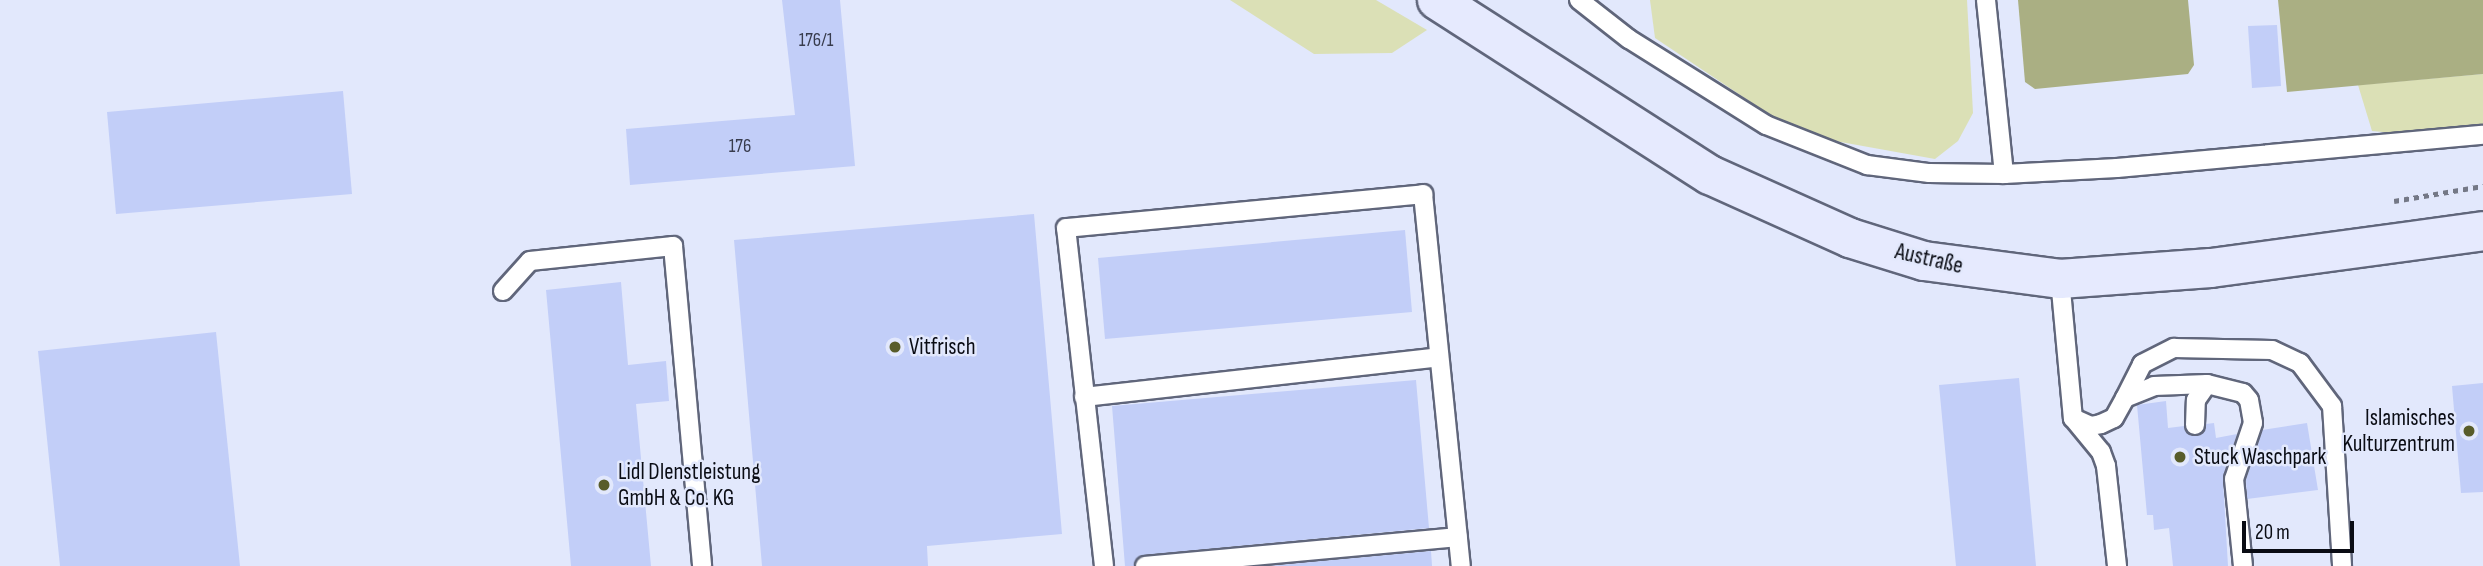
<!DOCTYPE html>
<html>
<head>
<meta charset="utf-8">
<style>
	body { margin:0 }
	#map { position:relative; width:2483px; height:566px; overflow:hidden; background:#e2e8fc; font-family:"Sofia Sans Condensed",sans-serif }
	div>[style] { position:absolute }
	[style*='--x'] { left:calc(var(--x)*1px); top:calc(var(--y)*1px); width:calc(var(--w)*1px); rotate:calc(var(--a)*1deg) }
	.green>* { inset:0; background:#dbe0b6 }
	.water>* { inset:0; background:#aaaf83 }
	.building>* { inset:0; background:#c2cef8 }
	.path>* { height:4.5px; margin-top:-2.25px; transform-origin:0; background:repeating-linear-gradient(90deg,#747886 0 5px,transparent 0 10px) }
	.roads { filter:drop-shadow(2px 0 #60667b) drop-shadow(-2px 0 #60667b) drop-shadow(0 2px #60667b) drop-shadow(0 -2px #60667b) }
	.service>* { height:18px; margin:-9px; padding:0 9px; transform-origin:9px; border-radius:9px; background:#fff }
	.secondary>* { height:38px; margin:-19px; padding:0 19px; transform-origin:19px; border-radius:19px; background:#e6eafe }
	.dots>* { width:19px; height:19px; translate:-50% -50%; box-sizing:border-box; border:4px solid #e2e8fc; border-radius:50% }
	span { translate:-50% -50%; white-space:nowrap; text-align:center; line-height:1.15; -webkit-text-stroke:5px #e2e8fc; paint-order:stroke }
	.number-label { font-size:19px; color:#383c4d }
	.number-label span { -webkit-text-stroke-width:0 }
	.street-label { font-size:23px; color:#0a0c14 }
	.poi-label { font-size:23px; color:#0a0c14 }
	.left { translate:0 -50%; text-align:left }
	.right { translate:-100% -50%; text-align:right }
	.scale { position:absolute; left:2242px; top:521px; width:112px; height:32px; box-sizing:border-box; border:4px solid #0a0c14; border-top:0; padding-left:9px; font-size:21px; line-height:24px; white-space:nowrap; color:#0a0c14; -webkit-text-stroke:5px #e2e8fc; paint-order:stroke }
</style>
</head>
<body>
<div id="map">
	<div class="green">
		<div style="clip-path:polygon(1230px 0,1376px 0,1427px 30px,1392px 53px,1314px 54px)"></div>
		<div style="clip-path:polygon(1650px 0,1967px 0,1973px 113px,1958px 141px,1935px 159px,1824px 139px,1776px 119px,1655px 38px)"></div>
		<div style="clip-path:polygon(2483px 74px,2483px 125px,2394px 133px,2372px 131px,2358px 85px)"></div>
	</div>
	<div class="water">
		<div style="clip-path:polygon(2018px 0,2188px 0,2194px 65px,2188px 74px,2035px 89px,2025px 82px)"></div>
		<div style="clip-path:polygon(2278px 0,2483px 0,2483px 74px,2287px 92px)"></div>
	</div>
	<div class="building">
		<div style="clip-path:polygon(782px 0,840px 0,855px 166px,630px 185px,626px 129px,795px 115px)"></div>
		<div style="clip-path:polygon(2277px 25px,2281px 86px,2252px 88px,2248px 26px)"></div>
		<div style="clip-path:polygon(343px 91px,352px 194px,116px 214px,107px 112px)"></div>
		<div style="clip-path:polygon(1034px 214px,1062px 534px,927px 546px,928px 566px,762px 566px,734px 240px)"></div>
		<div style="clip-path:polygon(1405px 230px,1412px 312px,1105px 339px,1098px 258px)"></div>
		<div style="clip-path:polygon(621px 282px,628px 365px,666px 361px,669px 401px,636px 404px,651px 566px,571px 566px,546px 290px)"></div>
		<div style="clip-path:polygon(216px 332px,240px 566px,60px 566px,38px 351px)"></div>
		<div style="clip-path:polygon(2019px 378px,2036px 566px,1956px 566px,1939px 385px)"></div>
		<div style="clip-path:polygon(1416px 380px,1429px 528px,1144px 555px,1134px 566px,1125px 566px,1112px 406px)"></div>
		<div style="clip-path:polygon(2483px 383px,2483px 492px,2461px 493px,2452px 386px)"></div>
		<div style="clip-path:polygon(2166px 401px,2168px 428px,2184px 426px,2195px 436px,2206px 424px,2214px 423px,2216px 438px,2237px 434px,2223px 480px,2228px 566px,2173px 566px,2169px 528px,2154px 530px,2153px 515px,2147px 515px,2137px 405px)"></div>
		<div style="clip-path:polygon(2307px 423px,2318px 490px,2247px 499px,2246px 480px,2262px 430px)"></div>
		<div style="clip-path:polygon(1431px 551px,1432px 566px,1268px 566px)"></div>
	</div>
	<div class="path">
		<div style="--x:2394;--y:201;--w:90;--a:-9.6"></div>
	</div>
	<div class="roads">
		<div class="service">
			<div style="--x:1579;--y:0;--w:63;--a:38"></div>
			<div style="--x:1629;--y:39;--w:162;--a:32.1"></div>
			<div style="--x:1766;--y:125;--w:109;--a:21.6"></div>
			<div style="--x:1867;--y:165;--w:63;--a:7.4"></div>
			<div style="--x:1929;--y:173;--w:75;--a:0.8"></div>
			<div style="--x:2004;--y:174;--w:113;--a:-3"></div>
			<div style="--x:2117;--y:168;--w:367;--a:-5.2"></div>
			<div style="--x:1986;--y:0;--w:175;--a:84.1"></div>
			<div style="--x:2060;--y:279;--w:140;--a:84.7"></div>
			<div style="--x:2073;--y:418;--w:44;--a:50.5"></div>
			<div style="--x:2101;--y:452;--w:15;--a:70"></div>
			<div style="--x:2106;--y:466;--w:101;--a:83.7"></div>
			<div style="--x:503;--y:291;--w:40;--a:-48"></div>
			<div style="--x:530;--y:261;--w:144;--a:-6"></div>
			<div style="--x:673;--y:246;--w:321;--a:84.8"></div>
			<div style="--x:1084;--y:397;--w:357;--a:-6.4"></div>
			<div style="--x:2125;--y:398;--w:38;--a:-63"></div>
			<div style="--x:2142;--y:364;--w:36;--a:-27"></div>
			<div style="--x:2174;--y:348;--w:98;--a:1.2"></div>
			<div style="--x:2272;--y:350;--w:31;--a:25"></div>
			<div style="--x:2300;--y:363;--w:54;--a:53.3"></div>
			<div style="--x:2332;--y:406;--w:160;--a:86.4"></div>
			<div style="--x:2073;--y:418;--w:20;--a:24"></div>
			<div style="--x:2091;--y:426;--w:10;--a:-11"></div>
			<div style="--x:2101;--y:424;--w:14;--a:-25"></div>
			<div style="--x:2114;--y:418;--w:23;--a:-61"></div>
			<div style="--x:2125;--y:398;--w:31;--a:-22"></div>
			<div style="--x:2154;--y:386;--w:53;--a:-2.2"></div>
			<div style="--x:2207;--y:384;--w:37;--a:14"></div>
			<div style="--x:2243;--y:393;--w:9;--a:49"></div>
			<div style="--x:2249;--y:400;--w:23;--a:80"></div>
			<div style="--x:2253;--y:423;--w:59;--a:108.7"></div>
			<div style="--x:2234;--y:479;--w:87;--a:84.1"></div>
			<div style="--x:2195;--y:425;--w:25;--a:-88"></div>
			<div style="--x:2196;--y:400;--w:19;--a:-55"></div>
			<div style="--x:1104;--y:566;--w:340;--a:-96.4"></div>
			<div style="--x:1066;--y:228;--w:359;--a:-5.4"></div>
			<div style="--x:1423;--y:194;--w:374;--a:84.2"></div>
			<div style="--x:1145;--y:566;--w:314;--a:-5.3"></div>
		</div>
		<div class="secondary">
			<div style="--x:1437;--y:0;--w:324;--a:32.7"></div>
			<div style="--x:1710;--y:175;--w:154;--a:24.2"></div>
			<div style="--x:1850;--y:238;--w:77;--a:17.3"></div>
			<div style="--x:1924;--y:261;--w:137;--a:7.5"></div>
			<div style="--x:2060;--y:279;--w:151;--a:-4.2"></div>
			<div style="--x:2211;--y:268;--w:275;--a:-7.7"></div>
		</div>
	</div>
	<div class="dots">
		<div style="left:895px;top:347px;background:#585c2a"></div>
		<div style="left:2469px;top:431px;background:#585c2a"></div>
		<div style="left:2180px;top:457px;background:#585c2a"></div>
		<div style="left:604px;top:485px;background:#585c2a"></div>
	</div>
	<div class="number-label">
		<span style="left:816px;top:41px">176/1</span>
		<span style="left:740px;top:147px">176</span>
	</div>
	<div class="street-label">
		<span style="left:1929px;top:259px;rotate:13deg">Austraße</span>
	</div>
	<div class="poi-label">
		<span class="left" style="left:909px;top:347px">Vitfrisch</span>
		<span class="right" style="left:2455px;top:431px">Islamisches<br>Kulturzentrum</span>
		<span class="left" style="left:2194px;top:457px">Stuck Waschpark</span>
		<span class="left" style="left:618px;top:485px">Lidl DIenstleistung<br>GmbH &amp; Co. KG</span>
	</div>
	<div class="scale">20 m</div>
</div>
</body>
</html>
